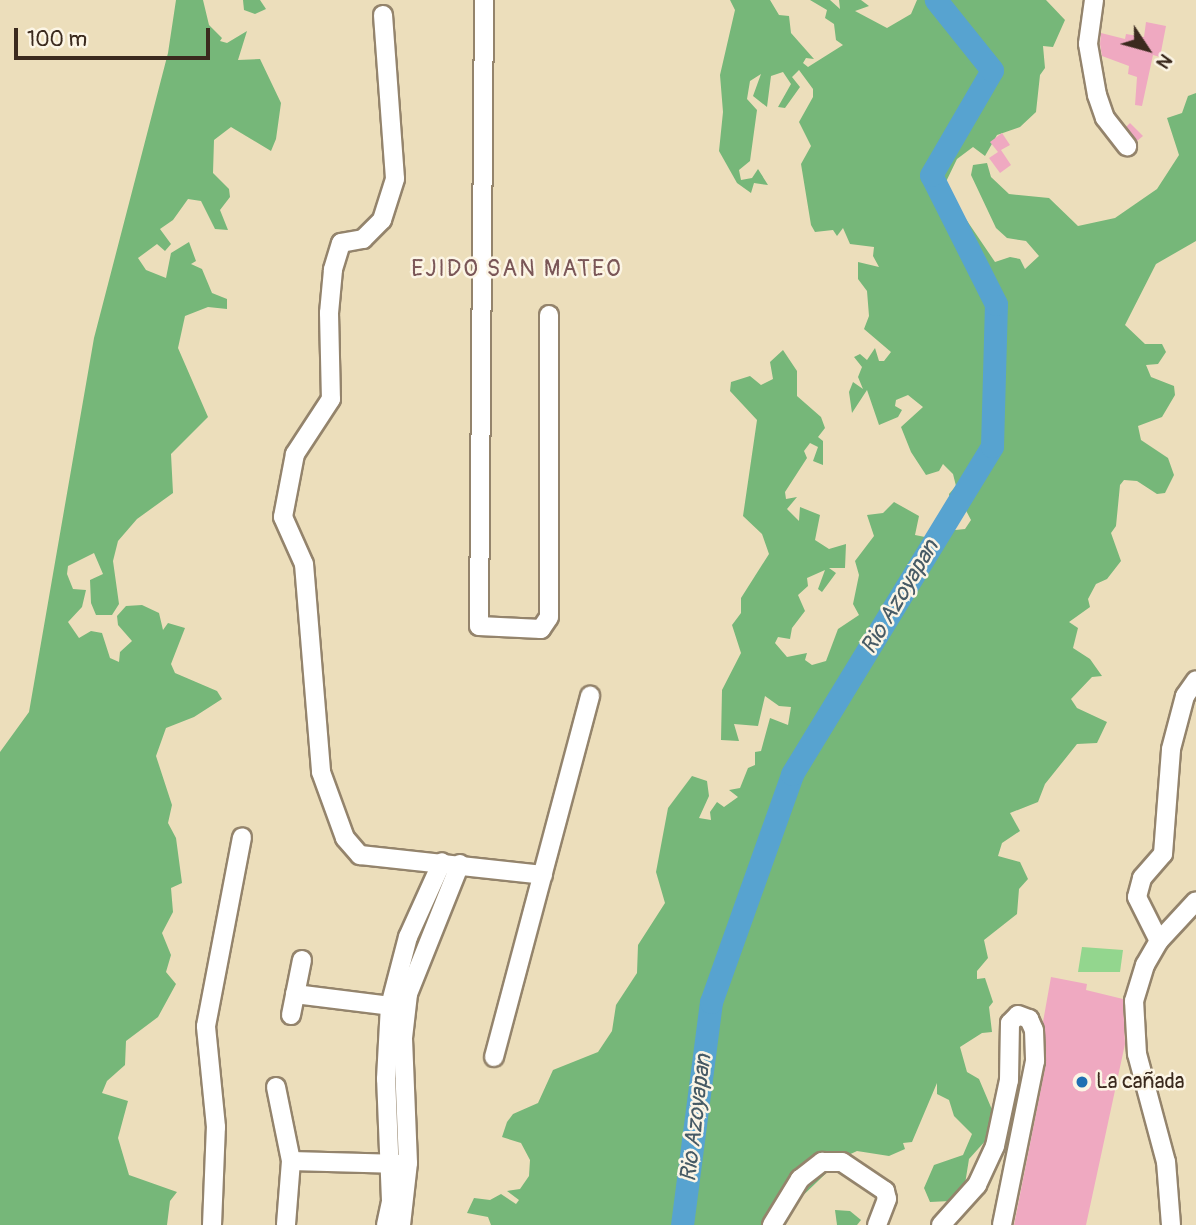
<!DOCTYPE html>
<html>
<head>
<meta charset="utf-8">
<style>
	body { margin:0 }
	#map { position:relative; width:1196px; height:1225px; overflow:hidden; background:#ecdebb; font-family:Pangolin,sans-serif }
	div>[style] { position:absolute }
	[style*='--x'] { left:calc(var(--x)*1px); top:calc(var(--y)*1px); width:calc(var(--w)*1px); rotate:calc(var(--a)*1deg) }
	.green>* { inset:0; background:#93d68e }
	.forest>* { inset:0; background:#76b779 }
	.river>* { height:23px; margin:-11.5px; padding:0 11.5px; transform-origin:11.5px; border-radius:11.5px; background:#57a3d0 }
	.building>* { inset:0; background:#efa9c1 }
	.roads { filter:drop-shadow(2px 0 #94846c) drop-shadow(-2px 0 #94846c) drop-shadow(0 2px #94846c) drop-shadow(0 -2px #94846c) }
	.minor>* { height:18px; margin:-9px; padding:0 9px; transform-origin:9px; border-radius:9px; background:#fff }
	.dots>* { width:19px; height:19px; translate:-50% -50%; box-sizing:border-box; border:4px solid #fcf5e5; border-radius:50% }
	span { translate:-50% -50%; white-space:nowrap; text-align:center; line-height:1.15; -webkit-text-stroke:5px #fcf5e5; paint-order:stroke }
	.poi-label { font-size:21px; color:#3b2a1e }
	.left { translate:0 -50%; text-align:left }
	.neighbourhood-label { font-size:23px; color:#7a5657; letter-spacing:2px }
	.water-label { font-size:23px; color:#465a65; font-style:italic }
	.north { position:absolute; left:1112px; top:14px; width:70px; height:70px; -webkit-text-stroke:5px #fcf5e5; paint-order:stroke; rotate:126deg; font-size:19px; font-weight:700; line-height:28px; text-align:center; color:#3b2a1e }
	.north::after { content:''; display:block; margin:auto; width:24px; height:32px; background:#3b2a1e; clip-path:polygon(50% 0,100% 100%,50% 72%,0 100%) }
	.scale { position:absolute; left:14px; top:28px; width:196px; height:32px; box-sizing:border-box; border:4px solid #3b2a1e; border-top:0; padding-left:9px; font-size:21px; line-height:24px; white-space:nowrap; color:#3b2a1e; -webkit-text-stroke:5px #fcf5e5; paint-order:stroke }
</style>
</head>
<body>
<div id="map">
	<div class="green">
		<div style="clip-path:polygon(1082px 947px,1123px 950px,1120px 972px,1078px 972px)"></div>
	</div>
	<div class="forest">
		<div style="clip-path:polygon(176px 0,203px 0,209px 25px,222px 38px,220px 41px,227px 43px,247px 31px,238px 60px,260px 59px,281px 103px,276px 139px,271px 151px,231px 127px,214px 140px,213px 173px,229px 189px,230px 197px,220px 210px,228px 230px,215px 229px,201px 201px,188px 199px,173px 220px,160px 229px,171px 244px,165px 251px,157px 244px,138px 258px,146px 270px,166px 278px,171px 253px,189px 242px,196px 261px,191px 264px,202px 269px,212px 293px,227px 299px,227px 309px,208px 307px,185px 316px,178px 348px,208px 417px,171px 454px,173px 493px,137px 519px,118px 541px,113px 561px,119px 604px,112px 615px,96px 615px,91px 603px,90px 580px,103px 574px,94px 553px,68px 566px,67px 574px,73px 589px,86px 590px,82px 607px,68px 622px,79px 638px,91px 631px,102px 633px,110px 658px,119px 662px,120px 652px,132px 641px,118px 625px,117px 616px,126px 606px,142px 605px,159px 613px,163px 630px,168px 623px,185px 628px,171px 664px,175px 673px,217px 691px,222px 699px,194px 717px,166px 728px,156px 756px,172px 805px,168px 823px,176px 838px,182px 883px,171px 888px,173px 912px,162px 933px,171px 955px,166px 972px,176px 984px,158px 1017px,126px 1041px,125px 1065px,107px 1081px,102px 1093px,128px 1101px,118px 1138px,129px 1175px,177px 1192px,170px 1201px,167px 1225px,0 1225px,0 752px,29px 712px,94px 338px,168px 53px)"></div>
		<div style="clip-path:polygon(243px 0,260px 0,266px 9px,255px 14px,244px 10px)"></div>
		<div style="clip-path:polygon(730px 0,770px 0,779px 15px,789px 16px,791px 33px,814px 59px,806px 58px,803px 63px,808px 67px,843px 45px,836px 40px,834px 24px,825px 18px,827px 10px,810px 0,830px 0,840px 9px,839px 0,861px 0,869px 6px,855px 11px,887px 28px,911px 14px,917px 0,1046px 0,1065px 20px,1053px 47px,1043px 46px,1045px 68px,1040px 75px,1036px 112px,1020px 127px,997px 135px,985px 156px,973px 147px,957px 159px,942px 190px,951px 198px,936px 196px,949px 214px,959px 209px,995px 262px,1010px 257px,1020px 259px,1025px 269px,1039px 256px,1026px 241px,1007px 238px,996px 228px,971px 175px,973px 165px,987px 163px,991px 177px,1009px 194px,1049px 198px,1078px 226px,1115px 218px,1157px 189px,1179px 155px,1167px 118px,1182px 113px,1188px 96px,1196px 93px,1196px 241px,1156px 264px,1125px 325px,1145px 344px,1162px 344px,1166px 352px,1158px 364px,1146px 365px,1151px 377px,1174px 386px,1175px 395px,1162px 417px,1138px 426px,1141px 440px,1168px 458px,1174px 475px,1165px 493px,1157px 494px,1137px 481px,1124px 480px,1120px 485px,1116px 526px,1111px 533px,1121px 561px,1107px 579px,1096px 584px,1088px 599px,1090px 607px,1069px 622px,1078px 628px,1073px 648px,1090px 659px,1102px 676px,1092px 677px,1071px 699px,1077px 708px,1107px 722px,1097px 743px,1077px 744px,1045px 784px,1038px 802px,1010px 813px,1020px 831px,1002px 843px,998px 856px,1020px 862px,1028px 879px,1019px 889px,1017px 914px,984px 940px,988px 958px,977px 971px,977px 979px,985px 978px,993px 1002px,989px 1007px,992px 1032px,982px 1033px,960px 1047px,967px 1072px,979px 1079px,993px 1112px,987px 1139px,969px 1159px,965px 1184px,950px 1201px,930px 1202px,924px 1188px,934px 1165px,963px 1155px,972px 1134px,954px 1116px,949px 1100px,937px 1094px,937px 1083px,912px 1142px,903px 1143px,905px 1149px,889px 1156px,857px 1151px,842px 1158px,793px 1205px,781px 1225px,491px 1225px,488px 1217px,467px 1213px,474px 1198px,490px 1200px,501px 1194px,516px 1204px,519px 1200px,507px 1191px,520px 1189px,529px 1176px,530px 1160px,521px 1143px,502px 1137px,507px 1122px,513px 1114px,538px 1103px,553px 1070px,598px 1052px,612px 1031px,616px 1005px,637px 973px,638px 945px,665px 903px,656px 872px,668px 808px,692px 776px,707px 781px,709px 796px,699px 818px,711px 820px,710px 812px,717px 802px,724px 807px,738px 797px,729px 790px,740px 788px,748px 768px,755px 765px,755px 752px,761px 751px,770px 718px,788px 725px,791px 707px,779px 706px,765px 696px,758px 726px,734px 724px,739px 741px,721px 740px,722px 690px,741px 653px,732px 625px,741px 613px,741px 598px,769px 554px,762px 534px,743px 516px,757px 420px,730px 391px,731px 382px,750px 376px,761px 385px,773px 379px,770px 362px,783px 350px,797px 371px,797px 396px,821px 417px,825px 428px,818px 437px,823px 441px,823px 465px,813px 461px,818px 447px,810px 443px,804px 451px,807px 458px,785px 492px,786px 499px,797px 497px,787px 509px,799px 521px,800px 507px,820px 515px,815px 540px,829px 549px,846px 544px,845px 568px,829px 568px,836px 573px,822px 592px,818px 589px,825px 570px,807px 578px,808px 586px,798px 595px,805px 611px,792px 628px,790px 639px,778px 637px,775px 643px,787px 657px,807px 653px,805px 660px,812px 665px,826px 661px,838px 629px,859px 615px,853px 604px,859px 575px,855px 561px,874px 536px,867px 515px,883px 513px,894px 502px,919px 516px,915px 535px,935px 539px,946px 531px,965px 529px,971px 520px,962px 503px,950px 501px,949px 494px,956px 486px,953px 474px,943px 464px,939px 471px,926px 475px,911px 452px,901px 427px,923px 407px,908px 395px,896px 400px,895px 406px,902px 410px,898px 417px,879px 425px,867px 390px,852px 413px,849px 392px,853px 382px,863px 389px,858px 377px,862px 367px,854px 357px,860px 354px,867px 360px,875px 348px,879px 361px,884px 361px,891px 352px,864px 329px,869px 316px,867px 291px,858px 279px,858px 262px,879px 267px,873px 256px,874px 247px,850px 244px,843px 228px,837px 236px,833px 230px,815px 232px,811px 225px,801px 164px,811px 146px,799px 122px,813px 97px,813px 89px,799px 70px,792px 77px,800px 87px,785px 108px,778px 107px,791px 84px,783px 72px,771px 76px,767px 107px,753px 96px,761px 74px,750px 81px,747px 99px,757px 110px,750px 161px,739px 170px,741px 180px,752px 178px,758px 169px,768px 185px,754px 183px,751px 193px,737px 183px,719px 151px,723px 112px,720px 75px,735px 10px)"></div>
		<div style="clip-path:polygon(835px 1210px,850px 1211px,861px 1220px,857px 1225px,837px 1225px)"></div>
	</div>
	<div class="river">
		<div style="--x:682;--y:1225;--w:225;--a:-82.6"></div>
		<div style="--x:711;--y:1002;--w:242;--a:-70.4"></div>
		<div style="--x:792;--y:774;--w:384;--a:-58.6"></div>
		<div style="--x:992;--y:446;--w:142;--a:-88.4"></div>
		<div style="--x:996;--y:304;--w:144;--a:-116.7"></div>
		<div style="--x:931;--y:175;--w:121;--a:-59.8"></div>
		<div style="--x:992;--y:70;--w:90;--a:-128.7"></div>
	</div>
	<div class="building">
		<div style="clip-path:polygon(1146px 22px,1166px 26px,1160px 57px,1153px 55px,1142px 106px,1135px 105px,1137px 77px,1128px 74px,1129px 66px,1102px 56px,1100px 44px,1101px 33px,1125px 39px,1126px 34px,1144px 37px)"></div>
		<div style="clip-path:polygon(1130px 123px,1143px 136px,1137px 141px,1126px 127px)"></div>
		<div style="clip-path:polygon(1002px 133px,1010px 145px,1001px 150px,1011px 165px,1000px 173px,989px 158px,998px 152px,990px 142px)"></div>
		<div style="clip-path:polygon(1051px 977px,1087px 984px,1086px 990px,1123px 999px,1125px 1044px,1086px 1225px,1014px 1225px,1046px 1063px,1043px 1022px)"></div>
	</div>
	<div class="roads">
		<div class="minor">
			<div style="--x:484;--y:0;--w:626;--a:90.46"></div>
			<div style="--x:479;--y:626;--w:62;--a:2.8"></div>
			<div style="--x:541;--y:629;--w:14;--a:-56"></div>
			<div style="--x:549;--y:617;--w:302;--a:-90"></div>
			<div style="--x:1094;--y:0;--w:44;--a:97.8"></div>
			<div style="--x:1088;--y:44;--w:52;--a:80"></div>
			<div style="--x:1097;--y:95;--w:24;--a:71"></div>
			<div style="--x:1105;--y:118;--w:36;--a:52"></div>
			<div style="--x:383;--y:15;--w:164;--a:85.8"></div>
			<div style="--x:395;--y:179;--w:43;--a:107.6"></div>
			<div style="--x:382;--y:220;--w:27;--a:135"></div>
			<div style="--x:363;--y:239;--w:22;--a:170"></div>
			<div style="--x:341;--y:243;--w:28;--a:107"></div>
			<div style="--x:333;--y:270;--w:43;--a:95.3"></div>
			<div style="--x:329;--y:313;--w:86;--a:88.7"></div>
			<div style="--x:331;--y:399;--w:66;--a:123.2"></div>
			<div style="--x:295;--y:454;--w:64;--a:100.8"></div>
			<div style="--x:283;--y:517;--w:51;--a:65.9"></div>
			<div style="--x:304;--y:564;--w:209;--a:85.3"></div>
			<div style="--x:321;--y:772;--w:70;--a:70"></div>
			<div style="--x:345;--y:838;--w:23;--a:49"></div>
			<div style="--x:360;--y:855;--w:184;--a:6.2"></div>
			<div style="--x:1159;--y:941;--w:49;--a:-116.6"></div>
			<div style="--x:1137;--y:897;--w:20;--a:-75"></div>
			<div style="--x:1142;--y:878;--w:32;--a:-49"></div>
			<div style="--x:1163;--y:854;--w:105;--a:-85.6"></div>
			<div style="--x:1171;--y:749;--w:55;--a:-75.2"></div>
			<div style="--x:1185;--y:696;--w:19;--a:-55"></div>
			<div style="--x:295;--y:994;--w:106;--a:7.1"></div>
			<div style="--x:291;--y:1015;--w:56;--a:-78.7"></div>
			<div style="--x:494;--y:1057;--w:374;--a:-75.1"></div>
			<div style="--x:276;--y:1087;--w:76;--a:78.5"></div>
			<div style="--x:291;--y:1161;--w:64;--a:94.5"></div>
			<div style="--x:291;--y:1161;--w:110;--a:1.6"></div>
			<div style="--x:212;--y:1225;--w:98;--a:-87.7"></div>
			<div style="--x:216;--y:1127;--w:101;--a:-95.7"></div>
			<div style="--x:206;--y:1026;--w:192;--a:-79.2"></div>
			<div style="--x:386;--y:1225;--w:25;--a:-78"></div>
			<div style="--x:391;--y:1201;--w:122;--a:-92.3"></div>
			<div style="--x:386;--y:1079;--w:73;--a:-86.9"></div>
			<div style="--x:390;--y:1006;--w:71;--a:-75.4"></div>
			<div style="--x:408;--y:937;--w:82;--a:-65.6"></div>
			<div style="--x:401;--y:1225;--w:62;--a:-83.6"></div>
			<div style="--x:408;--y:1163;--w:125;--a:-92.3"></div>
			<div style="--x:403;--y:1038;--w:44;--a:-83.5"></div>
			<div style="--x:408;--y:994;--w:140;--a:-68.2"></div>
			<div style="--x:772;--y:1225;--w:54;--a:-58.7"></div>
			<div style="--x:800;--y:1179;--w:28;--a:-38"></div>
			<div style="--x:822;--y:1162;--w:20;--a:0"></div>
			<div style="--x:842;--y:1162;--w:52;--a:34"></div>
			<div style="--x:885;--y:1191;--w:8;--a:76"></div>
			<div style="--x:887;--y:1199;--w:28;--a:111"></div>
			<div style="--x:941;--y:1225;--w:54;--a:-48"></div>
			<div style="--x:977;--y:1185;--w:43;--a:-65.2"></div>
			<div style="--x:995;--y:1146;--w:67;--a:-78"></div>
			<div style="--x:1009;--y:1080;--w:57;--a:-89"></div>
			<div style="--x:1010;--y:1023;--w:11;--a:-45"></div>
			<div style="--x:1018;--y:1015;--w:12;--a:20"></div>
			<div style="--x:1029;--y:1019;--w:12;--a:66"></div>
			<div style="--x:1034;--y:1030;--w:31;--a:88"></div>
			<div style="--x:1035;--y:1061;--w:167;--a:101.4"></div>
			<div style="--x:1171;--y:1225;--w:63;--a:-94.5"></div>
			<div style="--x:1166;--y:1162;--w:112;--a:-105"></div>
			<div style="--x:1137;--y:1054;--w:53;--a:-93.2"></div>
			<div style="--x:1134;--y:1001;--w:38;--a:-73"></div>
			<div style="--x:1145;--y:965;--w:28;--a:-60"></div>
			<div style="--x:1159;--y:941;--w:54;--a:-47.2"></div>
		</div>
	</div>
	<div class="dots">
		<div style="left:1082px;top:1082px;background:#1f6fb2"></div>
	</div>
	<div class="poi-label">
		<span class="left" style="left:1096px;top:1082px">La cañada</span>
	</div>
	<div class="neighbourhood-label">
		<span style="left:517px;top:269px">EJIDO SAN MATEO</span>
	</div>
	<div class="water-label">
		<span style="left:900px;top:597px;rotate:-59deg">Rio Azoyapan</span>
		<span style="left:696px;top:1118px;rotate:-83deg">Rio Azoyapan</span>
	</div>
	<div class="north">N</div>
	<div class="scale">100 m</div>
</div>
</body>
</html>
